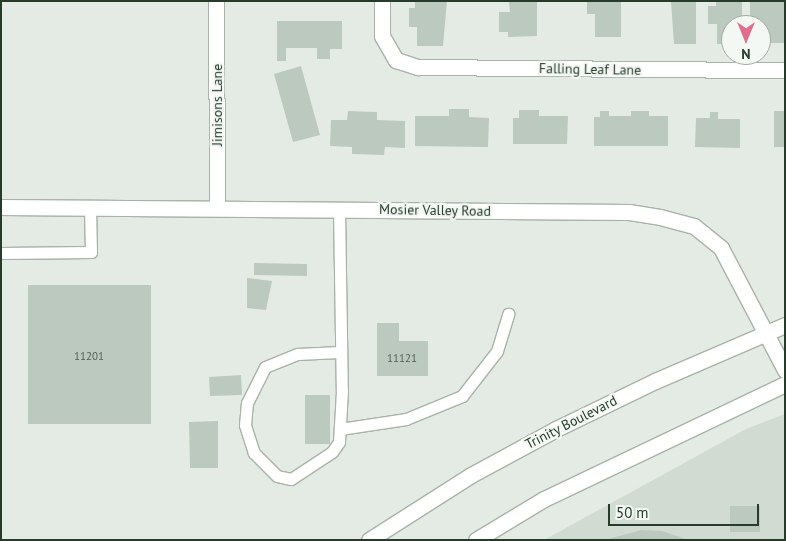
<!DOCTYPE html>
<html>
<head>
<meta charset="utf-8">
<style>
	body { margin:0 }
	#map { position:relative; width:786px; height:541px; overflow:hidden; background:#e4ebe4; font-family:"PT Sans",sans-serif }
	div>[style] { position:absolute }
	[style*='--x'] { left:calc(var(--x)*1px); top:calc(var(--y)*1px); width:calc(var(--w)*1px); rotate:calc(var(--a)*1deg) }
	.built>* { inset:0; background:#d2dbd2 }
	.building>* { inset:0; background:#bcc9be }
	.roads { filter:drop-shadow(1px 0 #a7b3a8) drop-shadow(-1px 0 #a7b3a8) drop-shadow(0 1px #a7b3a8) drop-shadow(0 -1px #a7b3a8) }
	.lane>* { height:11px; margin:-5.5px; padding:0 5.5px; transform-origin:5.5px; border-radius:5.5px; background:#fff }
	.street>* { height:15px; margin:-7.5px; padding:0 7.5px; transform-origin:7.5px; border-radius:7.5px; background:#fff }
	.secondary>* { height:15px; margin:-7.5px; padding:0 7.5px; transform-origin:7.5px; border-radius:7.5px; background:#fff }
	span { translate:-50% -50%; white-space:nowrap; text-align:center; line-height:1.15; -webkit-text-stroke:4.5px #f4f8f4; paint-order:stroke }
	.number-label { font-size:11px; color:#4c5e4f }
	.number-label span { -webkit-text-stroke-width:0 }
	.street-label { font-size:14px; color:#263b2a }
	.frame { position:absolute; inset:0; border:2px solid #263b2a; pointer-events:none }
	.north { position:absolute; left:721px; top:15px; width:50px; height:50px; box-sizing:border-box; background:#f4f8f4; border:1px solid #a2aca3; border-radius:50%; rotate:180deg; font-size:14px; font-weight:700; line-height:20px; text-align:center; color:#263b2a }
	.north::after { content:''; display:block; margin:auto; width:18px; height:22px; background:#e06d8b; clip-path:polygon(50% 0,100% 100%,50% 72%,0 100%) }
	.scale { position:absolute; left:608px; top:504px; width:151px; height:22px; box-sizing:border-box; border:2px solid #263b2a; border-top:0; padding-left:6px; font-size:15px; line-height:18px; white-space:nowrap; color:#263b2a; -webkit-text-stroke:4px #f4f8f4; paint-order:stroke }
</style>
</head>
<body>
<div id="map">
	<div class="built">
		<div style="clip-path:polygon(785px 414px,785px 540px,544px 540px,746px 429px)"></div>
	</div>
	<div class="building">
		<div style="clip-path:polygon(415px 1px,447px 1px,443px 46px,417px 46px,417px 27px,409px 27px,409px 8px,415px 8px)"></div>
		<div style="clip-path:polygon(509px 1px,537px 1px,537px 36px,508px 37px,508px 32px,499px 32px,499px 12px,510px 12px)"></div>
		<div style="clip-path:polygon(587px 1px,621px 1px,621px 37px,595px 37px,595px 14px,587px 14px)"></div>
		<div style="clip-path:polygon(671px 1px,696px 1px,696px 44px,674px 44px)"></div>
		<div style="clip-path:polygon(716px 1px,742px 1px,742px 25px,731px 25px,731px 44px,717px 44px,717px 24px,708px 24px,708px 6px,716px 6px)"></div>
		<div style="clip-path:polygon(759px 1px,785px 1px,785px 43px,761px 43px,761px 25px,750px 22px,750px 2px)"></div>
		<div style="clip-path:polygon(277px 21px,342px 21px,342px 49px,330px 49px,330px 59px,317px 59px,317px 48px,286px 48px,286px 61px,277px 61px)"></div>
		<div style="clip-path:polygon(301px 66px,320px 135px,293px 142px,274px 74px)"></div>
		<div style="clip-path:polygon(449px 109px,469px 109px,469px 117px,489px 118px,488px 147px,415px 146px,415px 116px,449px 116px)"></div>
		<div style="clip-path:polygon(519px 110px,539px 110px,539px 116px,568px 116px,567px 144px,513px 144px,513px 118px,519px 118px)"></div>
		<div style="clip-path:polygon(348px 111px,377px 112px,377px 120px,405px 121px,405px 148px,385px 147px,384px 155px,352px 154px,352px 147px,330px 146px,331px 120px,347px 120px)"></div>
		<div style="clip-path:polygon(600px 111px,609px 111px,609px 116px,631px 116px,631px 111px,649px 111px,649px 116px,668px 116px,668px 146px,594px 146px,594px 117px,600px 117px)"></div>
		<div style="clip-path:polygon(774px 111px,784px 111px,785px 147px,774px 147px)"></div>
		<div style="clip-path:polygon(710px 112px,718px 112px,718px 119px,740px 119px,740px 148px,695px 147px,696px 118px,710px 118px)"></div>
		<div style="clip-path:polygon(254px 263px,307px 264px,307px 276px,254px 275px)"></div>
		<div style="clip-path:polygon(247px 278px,272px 281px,266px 310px,247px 308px)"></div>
		<div style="clip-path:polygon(28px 285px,151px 285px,151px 424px,28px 424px)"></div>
		<div style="clip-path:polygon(377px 323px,399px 323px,399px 341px,428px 341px,428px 376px,377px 376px)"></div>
		<div style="clip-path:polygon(241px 375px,242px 395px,210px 396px,209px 377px)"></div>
		<div style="clip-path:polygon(305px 395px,330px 395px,330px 444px,305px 444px)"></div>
		<div style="clip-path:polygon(218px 421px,218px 468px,190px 468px,189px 422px)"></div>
		<div style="clip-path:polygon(730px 506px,760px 506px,760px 532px,730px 532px)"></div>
		<div style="clip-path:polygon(641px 530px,662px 531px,689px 540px,605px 540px)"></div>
	</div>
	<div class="roads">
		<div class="lane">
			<div style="--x:339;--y:209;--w:182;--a:89.1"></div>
			<div style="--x:342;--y:391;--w:51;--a:93.4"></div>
			<div style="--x:339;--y:442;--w:12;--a:125"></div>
			<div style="--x:332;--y:452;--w:49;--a:146.6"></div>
			<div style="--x:291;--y:479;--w:14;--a:-168"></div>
			<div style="--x:277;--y:476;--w:33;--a:-135"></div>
			<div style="--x:254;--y:453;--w:29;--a:-108"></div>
			<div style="--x:245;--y:425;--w:22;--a:-85"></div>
			<div style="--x:247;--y:403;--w:40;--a:-63.4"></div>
			<div style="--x:265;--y:367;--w:35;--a:-22"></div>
			<div style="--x:298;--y:354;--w:41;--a:-2.8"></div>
			<div style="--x:1;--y:253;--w:90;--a:-0.6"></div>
			<div style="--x:91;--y:252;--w:44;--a:-91.3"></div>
			<div style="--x:340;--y:429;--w:67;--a:-8.6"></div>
			<div style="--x:406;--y:419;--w:61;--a:-22.3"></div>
			<div style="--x:462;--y:396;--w:57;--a:-52.1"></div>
			<div style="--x:497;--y:351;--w:39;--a:-73"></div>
		</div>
		<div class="street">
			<div style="--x:216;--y:1;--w:207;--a:89.7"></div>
			<div style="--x:382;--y:1;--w:35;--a:90"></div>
			<div style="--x:382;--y:36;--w:28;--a:60"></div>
			<div style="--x:396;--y:60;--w:23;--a:18"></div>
			<div style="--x:418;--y:67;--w:367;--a:0.5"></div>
			<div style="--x:1;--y:207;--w:628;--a:0.46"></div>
			<div style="--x:629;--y:212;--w:31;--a:9"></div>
			<div style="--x:660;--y:217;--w:35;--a:15"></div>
			<div style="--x:694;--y:226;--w:35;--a:39"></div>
			<div style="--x:721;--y:248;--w:138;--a:62.3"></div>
		</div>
		<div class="secondary">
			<div style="--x:369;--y:540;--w:121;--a:-32.5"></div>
			<div style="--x:471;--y:475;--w:97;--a:-28.4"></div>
			<div style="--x:556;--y:429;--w:110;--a:-25.9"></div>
			<div style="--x:655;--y:381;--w:142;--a:-23.3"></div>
			<div style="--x:476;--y:540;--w:79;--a:-31.1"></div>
			<div style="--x:544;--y:499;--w:267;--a:-25.5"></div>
		</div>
	</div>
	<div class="number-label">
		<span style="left:89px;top:356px">11201</span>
		<span style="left:402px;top:358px">11121</span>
	</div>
	<div class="street-label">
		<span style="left:590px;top:69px;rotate:1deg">Falling Leaf Lane</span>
		<span style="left:217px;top:105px;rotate:-90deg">Jimisons Lane</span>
		<span style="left:435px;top:210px;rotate:1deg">Mosier Valley Road</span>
		<span style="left:571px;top:422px;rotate:-27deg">Trinity Boulevard</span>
	</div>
	<div class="frame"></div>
	<div class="north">N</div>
	<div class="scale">50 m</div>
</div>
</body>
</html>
